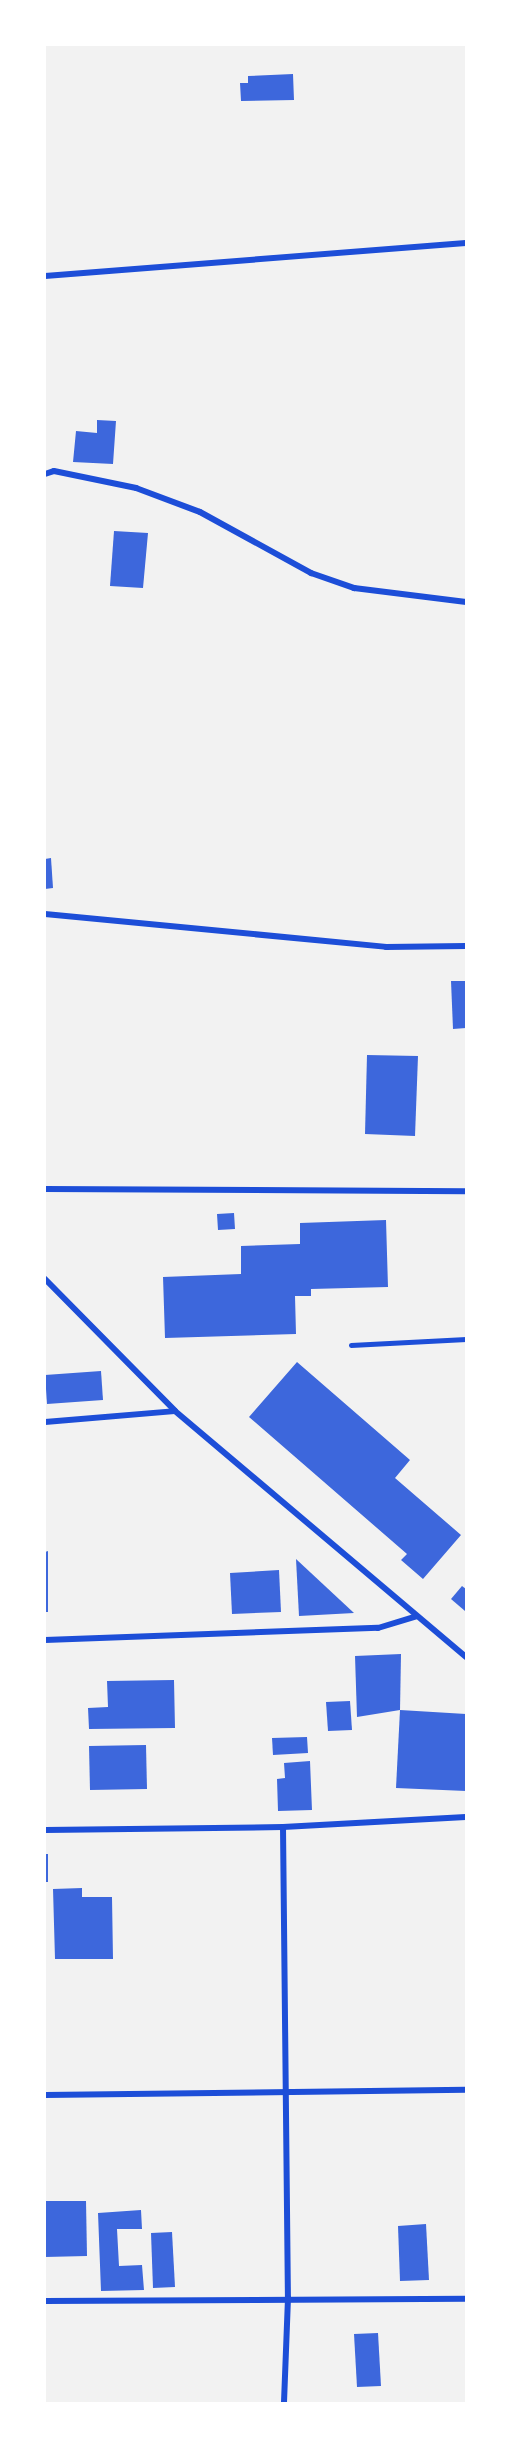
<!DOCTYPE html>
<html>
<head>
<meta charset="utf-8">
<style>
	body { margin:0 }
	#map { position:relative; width:511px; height:2448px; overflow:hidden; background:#f2f2f2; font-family:Arial,sans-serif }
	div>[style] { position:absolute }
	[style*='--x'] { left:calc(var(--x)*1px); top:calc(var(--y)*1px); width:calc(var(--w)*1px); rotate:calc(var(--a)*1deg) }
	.building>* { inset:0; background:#3d67dc }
	.service>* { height:4.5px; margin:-2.25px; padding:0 2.25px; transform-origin:2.25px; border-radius:2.25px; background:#1d4ed8 }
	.minor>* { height:6px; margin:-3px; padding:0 3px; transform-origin:3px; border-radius:3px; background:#1d4ed8 }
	span { translate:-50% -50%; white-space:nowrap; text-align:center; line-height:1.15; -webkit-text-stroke:4.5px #fff; paint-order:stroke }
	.frame { position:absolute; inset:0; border:46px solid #fff; pointer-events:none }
</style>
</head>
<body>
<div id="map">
	<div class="building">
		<div style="clip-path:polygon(293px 74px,294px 100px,241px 101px,240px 83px,248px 83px,248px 76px)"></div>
		<div style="clip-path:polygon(97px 420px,116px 421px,113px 464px,73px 462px,76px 431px,97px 433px)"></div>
		<div style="clip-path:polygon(114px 531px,148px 533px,143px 588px,110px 586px)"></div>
		<div style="clip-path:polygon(51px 858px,53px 888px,45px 889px,45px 859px)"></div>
		<div style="clip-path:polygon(451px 981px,466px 981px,466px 1028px,453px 1029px)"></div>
		<div style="clip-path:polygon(367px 1055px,418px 1056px,415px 1136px,365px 1134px)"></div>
		<div style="clip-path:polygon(234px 1213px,235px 1229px,218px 1230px,217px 1214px)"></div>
		<div style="clip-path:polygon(386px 1220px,388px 1287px,311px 1289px,311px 1296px,295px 1296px,296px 1334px,165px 1338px,163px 1277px,241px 1274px,241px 1246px,300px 1244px,300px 1223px)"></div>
		<div style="clip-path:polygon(297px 1362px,410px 1460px,395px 1478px,461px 1535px,423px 1579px,401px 1560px,407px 1554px,249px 1417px)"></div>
		<div style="clip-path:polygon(101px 1371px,103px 1400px,47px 1404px,45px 1375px)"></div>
		<div style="clip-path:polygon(48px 1551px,48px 1612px,45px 1612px,45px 1552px)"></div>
		<div style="clip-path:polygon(296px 1559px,354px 1613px,299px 1616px)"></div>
		<div style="clip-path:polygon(279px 1570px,281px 1612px,232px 1614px,230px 1573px)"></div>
		<div style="clip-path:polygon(462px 1586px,466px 1589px,465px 1611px,451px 1599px)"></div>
		<div style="clip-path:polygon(401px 1654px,400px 1710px,357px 1717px,355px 1656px)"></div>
		<div style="clip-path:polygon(174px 1680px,175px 1728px,89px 1729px,88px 1708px,108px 1707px,107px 1681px)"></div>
		<div style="clip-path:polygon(350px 1701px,352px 1730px,328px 1731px,326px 1702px)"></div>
		<div style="clip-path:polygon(400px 1710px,466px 1714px,466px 1791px,396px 1788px)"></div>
		<div style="clip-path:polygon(307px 1737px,308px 1753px,273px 1755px,272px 1738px)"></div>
		<div style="clip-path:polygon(146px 1745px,147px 1789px,90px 1790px,89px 1746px)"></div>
		<div style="clip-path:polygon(310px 1761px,312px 1810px,278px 1811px,277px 1779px,285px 1778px,284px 1763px)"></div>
		<div style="clip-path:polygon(45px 1854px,48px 1854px,48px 1882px,45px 1882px)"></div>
		<div style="clip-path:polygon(82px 1888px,82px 1897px,112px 1897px,113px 1959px,55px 1959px,53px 1889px)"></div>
		<div style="clip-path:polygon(45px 2201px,86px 2201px,87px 2256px,45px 2257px)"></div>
		<div style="clip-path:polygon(141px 2210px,142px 2229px,117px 2229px,119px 2266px,142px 2265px,144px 2290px,101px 2291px,98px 2213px)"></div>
		<div style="clip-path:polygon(426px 2224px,429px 2280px,400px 2281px,398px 2226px)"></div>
		<div style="clip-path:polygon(172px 2232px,175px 2287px,153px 2288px,151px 2233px)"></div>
		<div style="clip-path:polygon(378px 2333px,381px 2386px,357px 2387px,354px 2334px)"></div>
	</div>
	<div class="service">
		<div style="--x:351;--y:1345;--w:115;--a:-3"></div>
	</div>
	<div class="minor">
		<div style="--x:45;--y:276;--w:422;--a:-4.5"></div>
		<div style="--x:45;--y:474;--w:9;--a:-18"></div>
		<div style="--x:54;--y:471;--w:84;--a:11.7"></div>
		<div style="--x:136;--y:488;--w:68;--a:20.6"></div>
		<div style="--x:200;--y:512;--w:127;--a:28.8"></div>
		<div style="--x:311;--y:573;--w:46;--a:19.2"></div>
		<div style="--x:354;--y:588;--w:113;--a:7.1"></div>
		<div style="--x:45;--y:914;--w:343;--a:5.5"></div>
		<div style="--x:386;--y:947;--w:80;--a:-0.7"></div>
		<div style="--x:45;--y:1189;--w:421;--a:0.3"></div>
		<div style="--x:45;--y:1279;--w:185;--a:45.4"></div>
		<div style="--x:175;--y:1411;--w:381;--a:40.2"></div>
		<div style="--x:45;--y:1422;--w:130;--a:-4.8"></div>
		<div style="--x:45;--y:1640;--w:333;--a:-2.1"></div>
		<div style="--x:378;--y:1628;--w:39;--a:-17"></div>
		<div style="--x:283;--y:1827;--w:471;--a:89.4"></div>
		<div style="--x:288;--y:2298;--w:105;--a:92.2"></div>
		<div style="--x:45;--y:1830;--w:238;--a:-0.7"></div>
		<div style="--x:283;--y:1827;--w:183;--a:-3.1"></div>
		<div style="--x:45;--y:2095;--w:421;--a:-0.7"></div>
		<div style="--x:45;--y:2301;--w:421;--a:-0.3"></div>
	</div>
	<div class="frame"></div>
</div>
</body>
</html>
